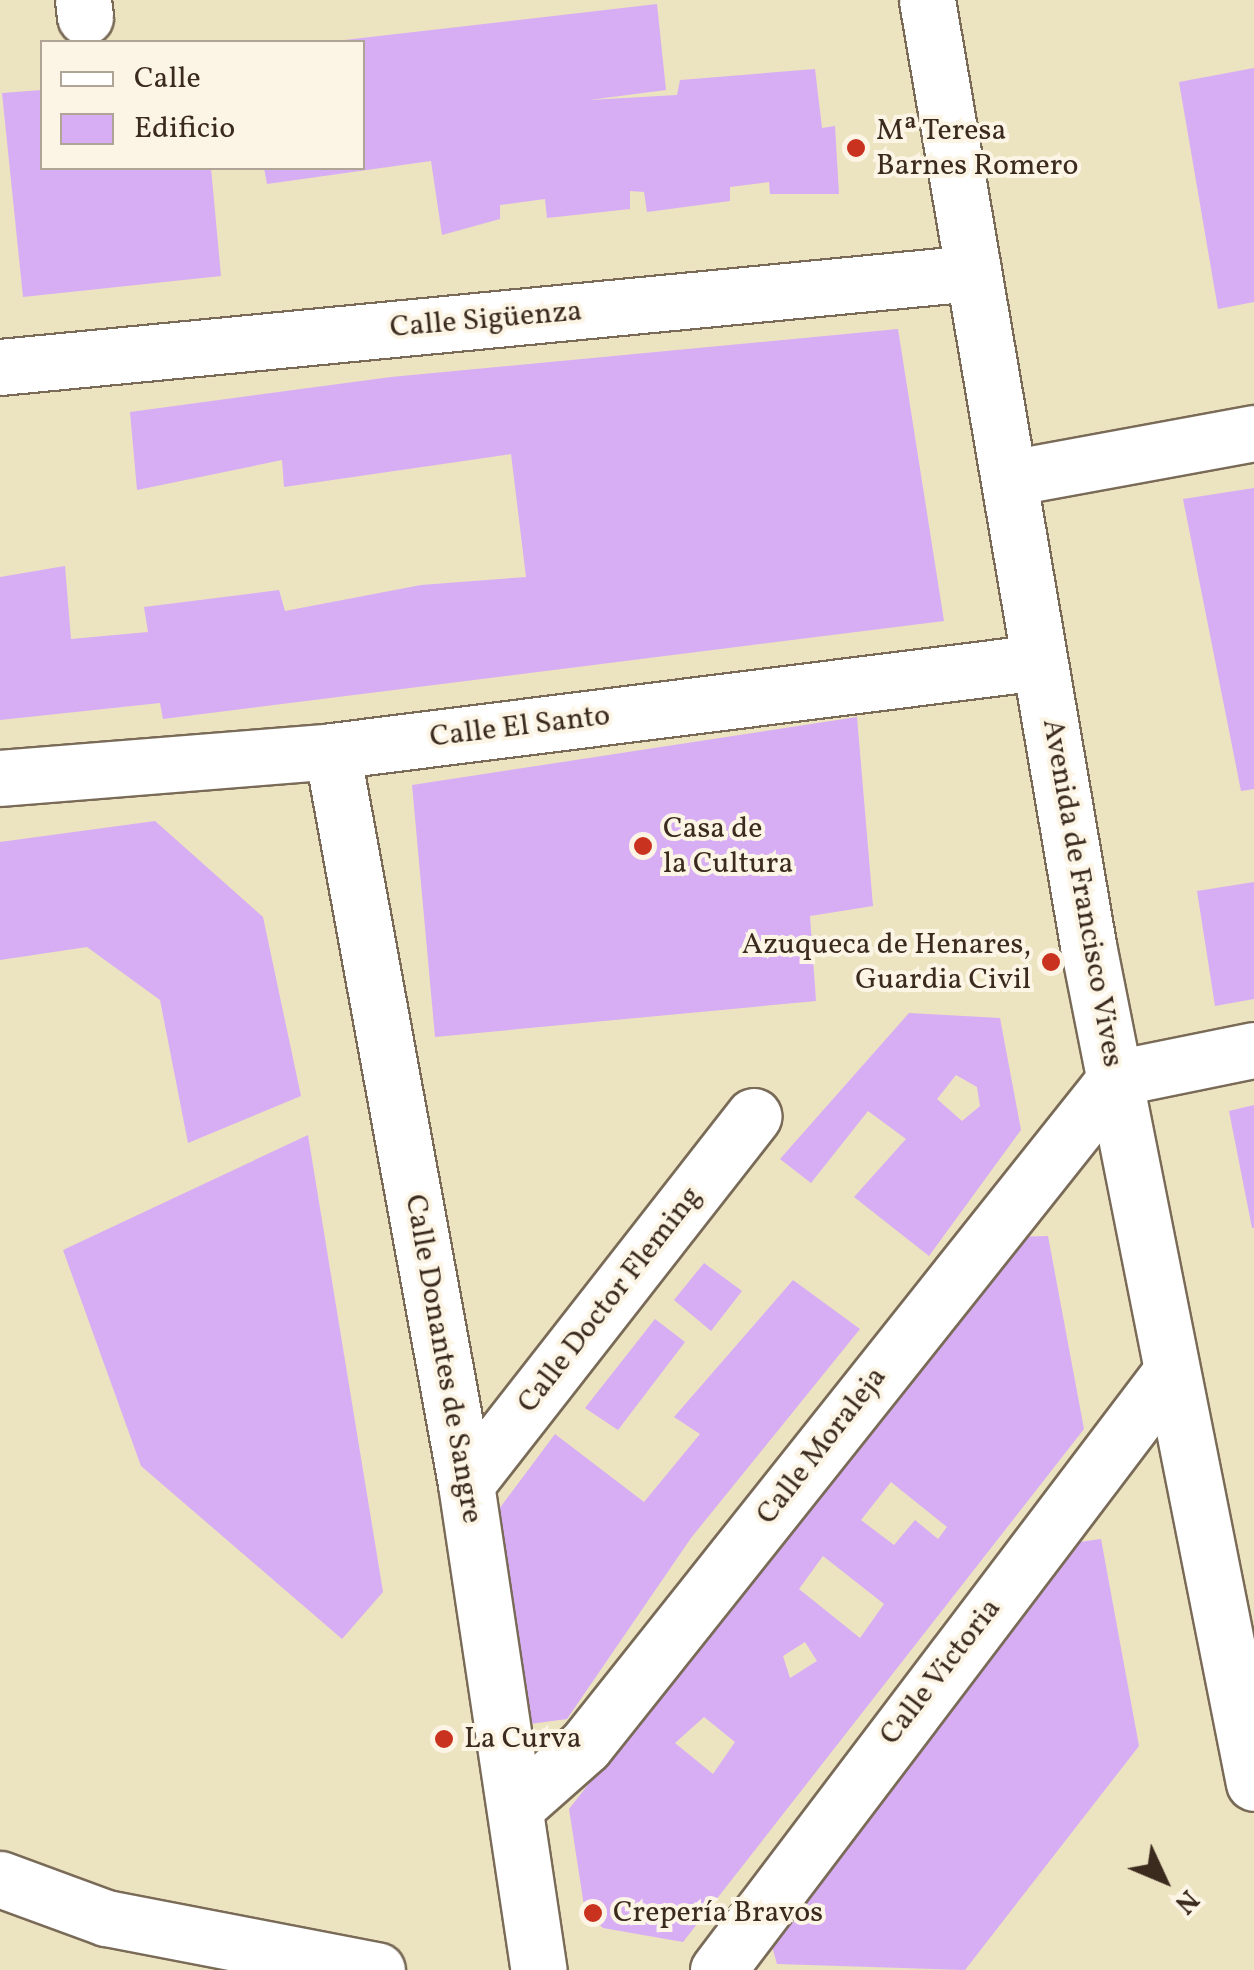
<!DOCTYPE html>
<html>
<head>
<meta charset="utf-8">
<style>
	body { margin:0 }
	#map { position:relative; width:1254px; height:1970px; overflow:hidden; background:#ece3c1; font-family:Vollkorn,serif }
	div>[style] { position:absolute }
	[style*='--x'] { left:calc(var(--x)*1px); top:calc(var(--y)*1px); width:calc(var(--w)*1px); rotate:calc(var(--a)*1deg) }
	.building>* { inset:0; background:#d7aef4 }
	.roads { filter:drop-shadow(2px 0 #796b57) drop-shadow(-2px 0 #796b57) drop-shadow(0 2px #796b57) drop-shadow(0 -2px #796b57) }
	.minor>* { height:55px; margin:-27.5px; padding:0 27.5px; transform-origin:27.5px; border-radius:27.5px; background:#fff }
	.tertiary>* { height:55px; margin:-27.5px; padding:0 27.5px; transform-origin:27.5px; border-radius:27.5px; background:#fff }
	.dots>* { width:28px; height:28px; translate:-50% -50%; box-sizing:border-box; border:5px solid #fcf5e5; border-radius:50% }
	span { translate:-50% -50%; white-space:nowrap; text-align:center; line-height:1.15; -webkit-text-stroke:8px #fcf5e5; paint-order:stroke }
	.poi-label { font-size:30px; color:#3b2a1e }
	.left { translate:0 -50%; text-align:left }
	.right { translate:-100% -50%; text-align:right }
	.street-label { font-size:30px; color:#3b2a1e }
	.legend { position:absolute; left:40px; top:40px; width:325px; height:130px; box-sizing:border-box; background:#fcf5e5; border:2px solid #afa495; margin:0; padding:12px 18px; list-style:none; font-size:30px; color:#3b2a1e }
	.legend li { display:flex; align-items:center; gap:20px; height:50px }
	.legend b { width:50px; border:2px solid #afa495 }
	.north { position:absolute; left:1114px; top:1830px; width:100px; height:100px; -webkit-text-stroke:8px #fcf5e5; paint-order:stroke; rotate:134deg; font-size:28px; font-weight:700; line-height:40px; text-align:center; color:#3b2a1e }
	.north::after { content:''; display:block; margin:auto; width:35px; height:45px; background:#3b2a1e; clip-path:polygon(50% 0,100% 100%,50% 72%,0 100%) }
</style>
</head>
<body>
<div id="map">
	<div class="building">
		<div style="clip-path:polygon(657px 4px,666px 90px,589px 100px,677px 95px,680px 80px,815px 69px,822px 128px,835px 126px,839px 194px,770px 194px,769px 182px,730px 187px,730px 201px,647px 212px,644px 192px,630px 191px,630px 209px,547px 218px,545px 199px,500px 205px,500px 219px,442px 235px,431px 161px,267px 184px,264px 168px,362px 168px,362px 42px,344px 40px)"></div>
		<div style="clip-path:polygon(1254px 68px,1254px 302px,1218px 309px,1179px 82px)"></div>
		<div style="clip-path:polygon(42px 90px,42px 168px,211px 168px,221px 276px,23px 297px,2px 93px)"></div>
		<div style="clip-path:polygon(898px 329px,944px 621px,163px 719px,160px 703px,0 720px,0 577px,65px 566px,71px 639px,148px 632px,144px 607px,279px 590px,285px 611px,421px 585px,526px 577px,511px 454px,284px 487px,282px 460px,137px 490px,130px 412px,391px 377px)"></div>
		<div style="clip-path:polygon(1254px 488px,1254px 789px,1241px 791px,1183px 499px)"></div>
		<div style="clip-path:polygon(857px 717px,873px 906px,810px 916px,816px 1001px,435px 1037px,412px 785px)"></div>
		<div style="clip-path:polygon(155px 821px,263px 917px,301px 1096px,188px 1143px,160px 1000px,87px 947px,0 960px,0 842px)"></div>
		<div style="clip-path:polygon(1254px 882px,1254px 999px,1215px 1006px,1197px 891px)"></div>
		<div style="clip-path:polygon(evenodd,909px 1013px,1000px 1018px,1021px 1130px,929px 1256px,854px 1197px,906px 1139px,868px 1111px,811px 1183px,780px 1159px,909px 1013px,956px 1075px,977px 1087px,980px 1106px,962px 1121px,937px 1099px,956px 1075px)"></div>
		<div style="clip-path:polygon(1254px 1105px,1254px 1228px,1252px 1228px,1229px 1111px)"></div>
		<div style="clip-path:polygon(308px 1135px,383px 1592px,342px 1639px,141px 1466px,63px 1250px)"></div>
		<div style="clip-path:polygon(evenodd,1048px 1236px,1084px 1429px,683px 1942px,603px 1928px,585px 1912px,569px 1809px,1016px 1237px,1048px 1236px,891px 1482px,947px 1527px,938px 1539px,915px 1520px,894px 1545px,861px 1520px,891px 1482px,1048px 1236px,823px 1556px,884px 1604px,860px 1638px,799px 1589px,823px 1556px,1048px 1236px,805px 1642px,817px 1661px,790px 1678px,783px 1656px,805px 1642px,1048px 1236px,704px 1717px,735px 1742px,713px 1774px,675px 1743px,704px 1717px)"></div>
		<div style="clip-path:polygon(704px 1263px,742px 1291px,711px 1331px,674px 1300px)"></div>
		<div style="clip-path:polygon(793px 1280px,860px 1329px,691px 1538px,567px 1719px,530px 1724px,493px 1517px,555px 1434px,644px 1502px,700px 1434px,674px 1417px)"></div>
		<div style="clip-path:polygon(655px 1319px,685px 1342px,618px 1430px,585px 1408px)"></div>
		<div style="clip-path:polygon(1101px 1539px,1139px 1746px,965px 1970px,777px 1964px,769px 1936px,1073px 1543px)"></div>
	</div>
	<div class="roads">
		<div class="minor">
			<div style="--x:83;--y:0;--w:17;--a:83"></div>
			<div style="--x:927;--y:0;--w:959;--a:80.33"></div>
			<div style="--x:1088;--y:945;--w:854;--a:78.8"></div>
			<div style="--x:0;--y:367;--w:978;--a:-5.52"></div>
			<div style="--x:1009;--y:478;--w:249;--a:-10.4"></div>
			<div style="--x:332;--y:751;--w:745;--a:79.64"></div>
			<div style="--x:466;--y:1484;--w:491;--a:81.5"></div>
			<div style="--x:0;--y:778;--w:333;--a:-4.6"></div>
			<div style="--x:332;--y:751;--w:713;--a:-7.17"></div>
			<div style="--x:1116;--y:1078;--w:141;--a:-11.5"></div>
			<div style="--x:466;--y:1484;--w:467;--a:-52"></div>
			<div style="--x:518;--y:1805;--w:89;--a:-41.4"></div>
			<div style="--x:585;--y:1746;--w:853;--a:-51.52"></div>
			<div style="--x:718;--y:1970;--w:745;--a:-52.85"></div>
		</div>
		<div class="tertiary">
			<div style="--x:0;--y:1879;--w:113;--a:20.2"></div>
			<div style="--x:106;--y:1918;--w:276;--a:10.9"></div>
		</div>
	</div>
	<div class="dots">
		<div style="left:856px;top:148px;background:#c8321e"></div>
		<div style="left:643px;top:846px;background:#c8321e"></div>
		<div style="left:1051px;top:962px;background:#c8321e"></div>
		<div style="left:444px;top:1739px;background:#c8321e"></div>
		<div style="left:593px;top:1913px;background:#c8321e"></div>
	</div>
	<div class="poi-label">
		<span class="left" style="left:876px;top:148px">Mª Teresa<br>Barnes Romero</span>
		<span class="left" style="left:663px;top:846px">Casa de<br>la Cultura</span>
		<span class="right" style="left:1031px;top:962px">Azuqueca de Henares,<br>Guardia Civil</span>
		<span class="left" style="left:464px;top:1739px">La Curva</span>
		<span class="left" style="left:613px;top:1913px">Crepería Bravos</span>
	</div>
	<div class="street-label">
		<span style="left:486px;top:320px;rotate:-5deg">Calle Sigüenza</span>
		<span style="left:520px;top:727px;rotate:-7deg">Calle El Santo</span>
		<span style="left:1082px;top:893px;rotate:80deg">Avenida de Francisco Vives</span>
		<span style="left:610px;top:1300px;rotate:-52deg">Calle Doctor Fleming</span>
		<span style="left:443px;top:1359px;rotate:80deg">Calle Donantes de Sangre</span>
		<span style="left:822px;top:1446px;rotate:-52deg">Calle Moraleja</span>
		<span style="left:941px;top:1672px;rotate:-52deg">Calle Victoria</span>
	</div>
	<ul class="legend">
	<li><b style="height:12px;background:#fff"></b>Calle</li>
	<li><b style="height:28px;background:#d7aef4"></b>Edificio</li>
	</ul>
	<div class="north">N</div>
</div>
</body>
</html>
